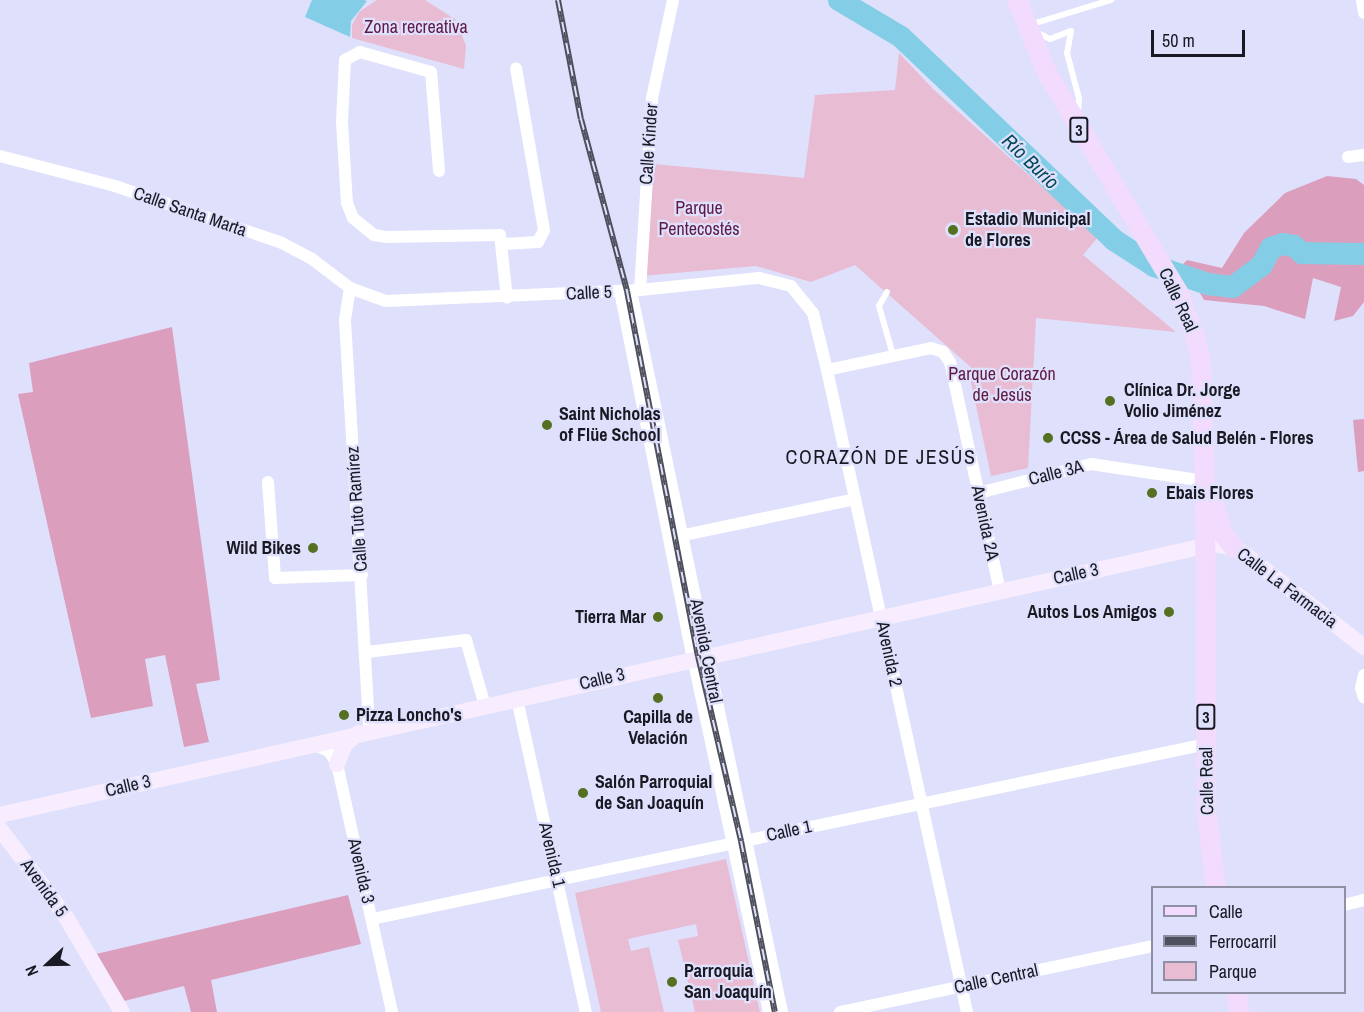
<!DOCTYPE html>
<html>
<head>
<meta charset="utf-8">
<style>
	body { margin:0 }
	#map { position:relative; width:1364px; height:1012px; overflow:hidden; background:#dfe0fc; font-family:"Archivo Narrow",sans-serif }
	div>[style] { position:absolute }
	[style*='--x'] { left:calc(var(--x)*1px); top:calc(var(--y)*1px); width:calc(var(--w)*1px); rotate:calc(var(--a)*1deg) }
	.green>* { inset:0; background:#e8bcd2 }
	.forest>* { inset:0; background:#db9ebd }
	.water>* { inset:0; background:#83cee6 }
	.river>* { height:22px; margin:-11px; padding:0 11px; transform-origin:11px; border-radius:11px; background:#83cee6 }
	.lane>* { height:6px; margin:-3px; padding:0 3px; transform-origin:3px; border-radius:3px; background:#fff }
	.street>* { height:12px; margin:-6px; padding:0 6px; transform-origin:6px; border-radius:6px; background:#fff }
	.secondary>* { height:16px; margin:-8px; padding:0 8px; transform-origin:8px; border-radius:8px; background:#f8edfe }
	.primary>* { height:20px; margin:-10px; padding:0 10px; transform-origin:10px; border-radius:10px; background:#f2dbfc }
	.rail>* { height:6px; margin-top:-3px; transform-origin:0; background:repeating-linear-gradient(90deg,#dfe0fc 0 11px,#4e4f5d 0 22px); box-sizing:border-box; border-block:2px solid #4e4f5d }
	.dots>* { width:16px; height:16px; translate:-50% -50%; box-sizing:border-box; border:3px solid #dfe0fc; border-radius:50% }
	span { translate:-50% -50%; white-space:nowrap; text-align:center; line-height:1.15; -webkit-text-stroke:4.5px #dfe0fc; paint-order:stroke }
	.shield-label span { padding:2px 4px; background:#dfe0fc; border:2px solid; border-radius:4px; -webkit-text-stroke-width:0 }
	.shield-label { font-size:16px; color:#191923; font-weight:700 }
	.park-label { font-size:18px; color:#5f1943 }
	.street-label { font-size:18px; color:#191923 }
	.poi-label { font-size:18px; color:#191923; font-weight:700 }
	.left { translate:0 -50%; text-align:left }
	.right { translate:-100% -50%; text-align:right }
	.water-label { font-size:20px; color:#04495a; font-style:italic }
	.neighbourhood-label { font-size:20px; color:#191923; letter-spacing:1.5px }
	.legend { position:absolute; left:1151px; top:886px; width:195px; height:108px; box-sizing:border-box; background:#dfe0fc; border:2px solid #9090a5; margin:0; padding:8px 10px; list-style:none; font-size:18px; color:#191923 }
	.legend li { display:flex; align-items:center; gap:12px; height:30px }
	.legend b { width:30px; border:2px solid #9090a5 }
	.north { position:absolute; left:18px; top:934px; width:60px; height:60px; -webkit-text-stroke:4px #dfe0fc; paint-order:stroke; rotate:248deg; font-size:16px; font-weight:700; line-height:24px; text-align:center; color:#191923 }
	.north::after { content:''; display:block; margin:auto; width:21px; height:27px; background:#191923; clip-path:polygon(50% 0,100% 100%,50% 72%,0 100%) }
	.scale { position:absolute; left:1151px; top:30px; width:94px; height:27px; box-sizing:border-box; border:3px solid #191923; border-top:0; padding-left:8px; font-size:18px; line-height:21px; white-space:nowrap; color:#191923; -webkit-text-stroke:4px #dfe0fc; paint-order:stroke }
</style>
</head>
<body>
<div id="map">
	<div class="green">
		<div style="clip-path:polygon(377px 0,425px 0,456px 20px,466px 46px,464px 69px,352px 38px,352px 25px,359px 12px)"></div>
		<div style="clip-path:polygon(899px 53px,933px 89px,1098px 237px,1083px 255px,1176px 332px,1036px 318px,1028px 468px,991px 476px,969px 373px,974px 370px,855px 265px,811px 282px,756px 266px,641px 276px,653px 164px,804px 178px,815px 95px,895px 90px)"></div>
		<div style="clip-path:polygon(726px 859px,760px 1012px,695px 1012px,678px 940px,698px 936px,696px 924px,628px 939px,631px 951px,649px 947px,664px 1012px,601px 1012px,575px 893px)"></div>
	</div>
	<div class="forest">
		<div style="clip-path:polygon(1327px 176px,1356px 179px,1364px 185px,1364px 302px,1353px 316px,1334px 321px,1341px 287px,1313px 278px,1305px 319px,1264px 306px,1204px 300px,1183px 264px,1187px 260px,1222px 268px,1244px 233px,1285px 193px)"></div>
		<div style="clip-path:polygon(172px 327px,220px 680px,196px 684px,209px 742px,184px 747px,165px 655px,145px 659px,153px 706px,91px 718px,18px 394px,33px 392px,29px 363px)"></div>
		<div style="clip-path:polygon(1364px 419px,1364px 471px,1358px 472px,1353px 420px)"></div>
		<div style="clip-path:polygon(348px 895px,361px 944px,211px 980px,217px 1012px,191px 1012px,184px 986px,124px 1001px,96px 954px)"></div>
	</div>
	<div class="water">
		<div style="clip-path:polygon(312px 0,364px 0,367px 1px,351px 21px,350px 37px,305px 17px)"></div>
	</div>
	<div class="river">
		<div style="--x:839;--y:0;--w:72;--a:30.8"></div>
		<div style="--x:901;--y:37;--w:294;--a:43.6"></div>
		<div style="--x:1114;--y:240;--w:48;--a:33"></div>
		<div style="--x:1154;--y:266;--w:57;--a:18.4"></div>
		<div style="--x:1208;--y:284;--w:25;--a:7"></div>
		<div style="--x:1233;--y:287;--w:36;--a:-37"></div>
		<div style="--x:1262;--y:265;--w:19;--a:-62"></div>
		<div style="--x:1271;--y:248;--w:13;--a:-18"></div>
		<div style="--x:1283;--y:244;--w:11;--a:10"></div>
		<div style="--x:1294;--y:246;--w:11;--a:41"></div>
		<div style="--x:1302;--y:253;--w:62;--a:0.9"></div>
	</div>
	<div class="lane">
		<div style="--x:1029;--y:25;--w:86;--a:-17"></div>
		<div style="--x:1034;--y:31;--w:18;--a:27"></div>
		<div style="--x:1050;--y:39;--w:22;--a:-21"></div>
		<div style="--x:1071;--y:31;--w:22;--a:100"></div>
		<div style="--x:1067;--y:53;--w:47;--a:75.1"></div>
		<div style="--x:1079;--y:98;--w:14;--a:94"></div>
		<div style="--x:887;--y:292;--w:16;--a:120"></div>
		<div style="--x:879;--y:306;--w:51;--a:74.1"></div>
	</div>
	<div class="street">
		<div style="--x:1362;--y:0;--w:13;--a:81"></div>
		<div style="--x:0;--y:156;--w:119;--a:14.6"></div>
		<div style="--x:115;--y:186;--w:176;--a:18.8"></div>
		<div style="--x:282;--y:243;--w:34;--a:28"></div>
		<div style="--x:312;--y:259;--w:48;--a:37.3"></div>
		<div style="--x:350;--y:288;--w:38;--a:20"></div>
		<div style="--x:386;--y:301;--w:254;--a:-2.5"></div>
		<div style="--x:640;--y:290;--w:120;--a:-5.8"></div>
		<div style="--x:759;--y:278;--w:33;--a:14"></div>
		<div style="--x:791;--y:286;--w:35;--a:51"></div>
		<div style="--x:813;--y:313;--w:59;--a:76.2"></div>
		<div style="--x:827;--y:370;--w:657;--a:77.7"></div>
		<div style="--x:1348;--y:157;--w:16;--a:-7"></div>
		<div style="--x:439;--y:171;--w:99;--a:-94.6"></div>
		<div style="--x:431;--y:72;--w:74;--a:-164.3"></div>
		<div style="--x:360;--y:52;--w:17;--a:152"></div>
		<div style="--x:345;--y:60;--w:62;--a:92.8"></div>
		<div style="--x:342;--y:122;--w:81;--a:86.5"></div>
		<div style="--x:347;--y:203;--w:16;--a:68"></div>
		<div style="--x:353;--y:218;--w:27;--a:39"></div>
		<div style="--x:374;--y:235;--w:12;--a:9"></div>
		<div style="--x:386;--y:237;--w:114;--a:-1"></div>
		<div style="--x:500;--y:235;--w:63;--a:83.7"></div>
		<div style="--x:502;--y:244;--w:36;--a:-3"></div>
		<div style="--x:538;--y:242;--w:13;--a:-63"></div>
		<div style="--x:544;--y:230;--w:164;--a:-99.8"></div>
		<div style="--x:350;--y:288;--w:32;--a:99"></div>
		<div style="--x:345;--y:320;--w:411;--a:86.6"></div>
		<div style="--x:640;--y:290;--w:192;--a:-86.4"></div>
		<div style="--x:652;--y:98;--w:100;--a:-77.9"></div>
		<div style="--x:620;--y:291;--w:374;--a:78.8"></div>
		<div style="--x:693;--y:658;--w:362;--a:77.9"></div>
		<div style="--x:631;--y:291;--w:737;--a:78.17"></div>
		<div style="--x:827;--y:370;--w:106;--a:-11.9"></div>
		<div style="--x:931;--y:348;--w:13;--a:18"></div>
		<div style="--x:943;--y:352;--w:12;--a:55"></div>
		<div style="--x:950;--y:362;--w:234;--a:77.7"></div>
		<div style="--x:268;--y:482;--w:96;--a:85.8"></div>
		<div style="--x:275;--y:578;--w:87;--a:-2"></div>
		<div style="--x:979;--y:493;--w:116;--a:-14.5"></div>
		<div style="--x:1091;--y:464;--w:115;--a:8.5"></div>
		<div style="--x:675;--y:537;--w:184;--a:-11.9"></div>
		<div style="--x:367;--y:652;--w:100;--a:-6.9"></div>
		<div style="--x:466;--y:640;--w:69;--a:73.9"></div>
		<div style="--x:1364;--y:675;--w:13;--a:103"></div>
		<div style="--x:1361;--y:688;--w:10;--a:73"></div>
		<div style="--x:517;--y:699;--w:321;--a:77.6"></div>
		<div style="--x:313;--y:744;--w:17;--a:24"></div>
		<div style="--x:329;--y:751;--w:15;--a:58"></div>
		<div style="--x:337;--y:764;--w:254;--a:77.5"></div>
		<div style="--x:1344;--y:905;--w:21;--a:-14"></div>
		<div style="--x:372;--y:919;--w:853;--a:-11.84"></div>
		<div style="--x:840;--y:1012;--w:319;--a:-11.9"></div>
	</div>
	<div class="secondary">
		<div style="--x:337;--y:764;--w:22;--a:-68"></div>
		<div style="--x:345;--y:744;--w:17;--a:-40"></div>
		<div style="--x:0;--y:815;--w:1243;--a:-12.59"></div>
		<div style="--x:1213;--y:544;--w:21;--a:11"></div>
		<div style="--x:1234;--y:548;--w:14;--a:30"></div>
		<div style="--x:1246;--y:555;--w:150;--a:37.9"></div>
		<div style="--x:0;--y:829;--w:110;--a:53.1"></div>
		<div style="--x:66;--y:917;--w:110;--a:59.5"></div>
	</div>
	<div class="primary">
		<div style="--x:1017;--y:0;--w:79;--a:67.7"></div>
		<div style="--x:1047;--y:73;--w:255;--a:59.1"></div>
		<div style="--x:1178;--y:292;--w:50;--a:69"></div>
		<div style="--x:1196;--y:339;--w:25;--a:78"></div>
		<div style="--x:1201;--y:363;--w:118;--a:88.1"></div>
		<div style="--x:1205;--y:481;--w:334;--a:89.7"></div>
		<div style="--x:1207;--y:815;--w:74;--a:83"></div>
		<div style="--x:1212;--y:497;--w:36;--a:74"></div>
		<div style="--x:1222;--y:532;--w:20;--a:53"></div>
		<div style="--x:1236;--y:992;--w:20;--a:79"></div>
	</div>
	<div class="rail">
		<div style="--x:558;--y:0;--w:121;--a:79.1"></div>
		<div style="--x:581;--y:119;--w:178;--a:75"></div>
		<div style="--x:627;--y:291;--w:372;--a:79"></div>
		<div style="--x:698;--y:656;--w:190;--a:76.9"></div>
		<div style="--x:741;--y:841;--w:174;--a:78.8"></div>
	</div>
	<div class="dots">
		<div style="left:953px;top:230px;background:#567022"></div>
		<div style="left:1110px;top:401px;background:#567022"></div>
		<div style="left:547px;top:425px;background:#567022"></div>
		<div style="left:1048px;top:438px;background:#567022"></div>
		<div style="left:1152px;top:493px;background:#567022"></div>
		<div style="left:313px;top:548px;background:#567022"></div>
		<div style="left:1169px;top:612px;background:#567022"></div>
		<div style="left:658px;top:617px;background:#567022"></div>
		<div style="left:658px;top:698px;background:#567022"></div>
		<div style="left:344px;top:715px;background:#567022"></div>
		<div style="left:583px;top:793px;background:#567022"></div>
		<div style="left:672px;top:982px;background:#567022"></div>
	</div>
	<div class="shield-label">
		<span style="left:1079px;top:130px">3</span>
		<span style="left:1206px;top:717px">3</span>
	</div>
	<div class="park-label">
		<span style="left:416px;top:27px">Zona recreativa</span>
		<span style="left:699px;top:219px">Parque<br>Pentecostés</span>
		<span style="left:1002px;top:385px">Parque Corazón<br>de Jesús</span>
	</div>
	<div class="street-label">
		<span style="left:649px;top:144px;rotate:-86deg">Calle Kinder</span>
		<span style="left:190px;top:212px;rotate:19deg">Calle Santa Marta</span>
		<span style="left:589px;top:293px;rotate:-3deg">Calle 5</span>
		<span style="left:1178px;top:300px;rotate:65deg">Calle Real</span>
		<span style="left:1056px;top:473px;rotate:-14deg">Calle 3A</span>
		<span style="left:357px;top:509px;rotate:-94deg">Calle Tuto Ramírez</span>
		<span style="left:985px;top:523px;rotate:78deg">Avenida 2A</span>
		<span style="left:1076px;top:574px;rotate:-12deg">Calle 3</span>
		<span style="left:1287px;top:588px;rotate:37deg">Calle La Farmacia</span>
		<span style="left:706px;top:651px;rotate:79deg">Avenida Central</span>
		<span style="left:889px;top:654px;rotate:78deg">Avenida 2</span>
		<span style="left:602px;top:679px;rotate:-13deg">Calle 3</span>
		<span style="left:1207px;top:781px;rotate:-91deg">Calle Real</span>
		<span style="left:128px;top:786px;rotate:-13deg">Calle 3</span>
		<span style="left:789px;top:831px;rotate:-12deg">Calle 1</span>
		<span style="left:552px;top:855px;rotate:77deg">Avenida 1</span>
		<span style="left:361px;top:871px;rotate:77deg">Avenida 3</span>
		<span style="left:44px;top:888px;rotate:54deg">Avenida 5</span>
		<span style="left:996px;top:979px;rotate:-12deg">Calle Central</span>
	</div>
	<div class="poi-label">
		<span class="left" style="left:965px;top:230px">Estadio Municipal<br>de Flores</span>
		<span class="left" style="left:1124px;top:401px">Clínica Dr. Jorge<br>Volio Jiménez</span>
		<span class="left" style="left:559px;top:425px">Saint Nicholas<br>of Flüe School</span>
		<span class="left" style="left:1060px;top:438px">CCSS - Área de Salud Belén - Flores</span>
		<span class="left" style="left:1166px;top:493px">Ebais Flores</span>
		<span class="right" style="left:301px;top:548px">Wild Bikes</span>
		<span class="right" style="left:1157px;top:612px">Autos Los Amigos</span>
		<span class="right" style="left:646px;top:617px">Tierra Mar</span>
		<span class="left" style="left:356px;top:715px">Pizza Loncho's</span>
		<span style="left:658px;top:728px">Capilla de<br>Velación</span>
		<span class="left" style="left:595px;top:793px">Salón Parroquial<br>de San Joaquín</span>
		<span class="left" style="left:684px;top:982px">Parroquia<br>San Joaquín</span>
	</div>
	<div class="water-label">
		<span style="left:1031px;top:161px;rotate:44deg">Río Burío</span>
	</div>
	<div class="neighbourhood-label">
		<span style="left:881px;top:456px">CORAZÓN DE JESÚS</span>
	</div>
	<ul class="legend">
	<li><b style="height:8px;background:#f2dbfc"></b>Calle</li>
	<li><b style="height:8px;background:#4e4f5d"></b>Ferrocarril</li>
	<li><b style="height:16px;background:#e8bcd2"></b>Parque</li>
	</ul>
	<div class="north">N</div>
	<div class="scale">50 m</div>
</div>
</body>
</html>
